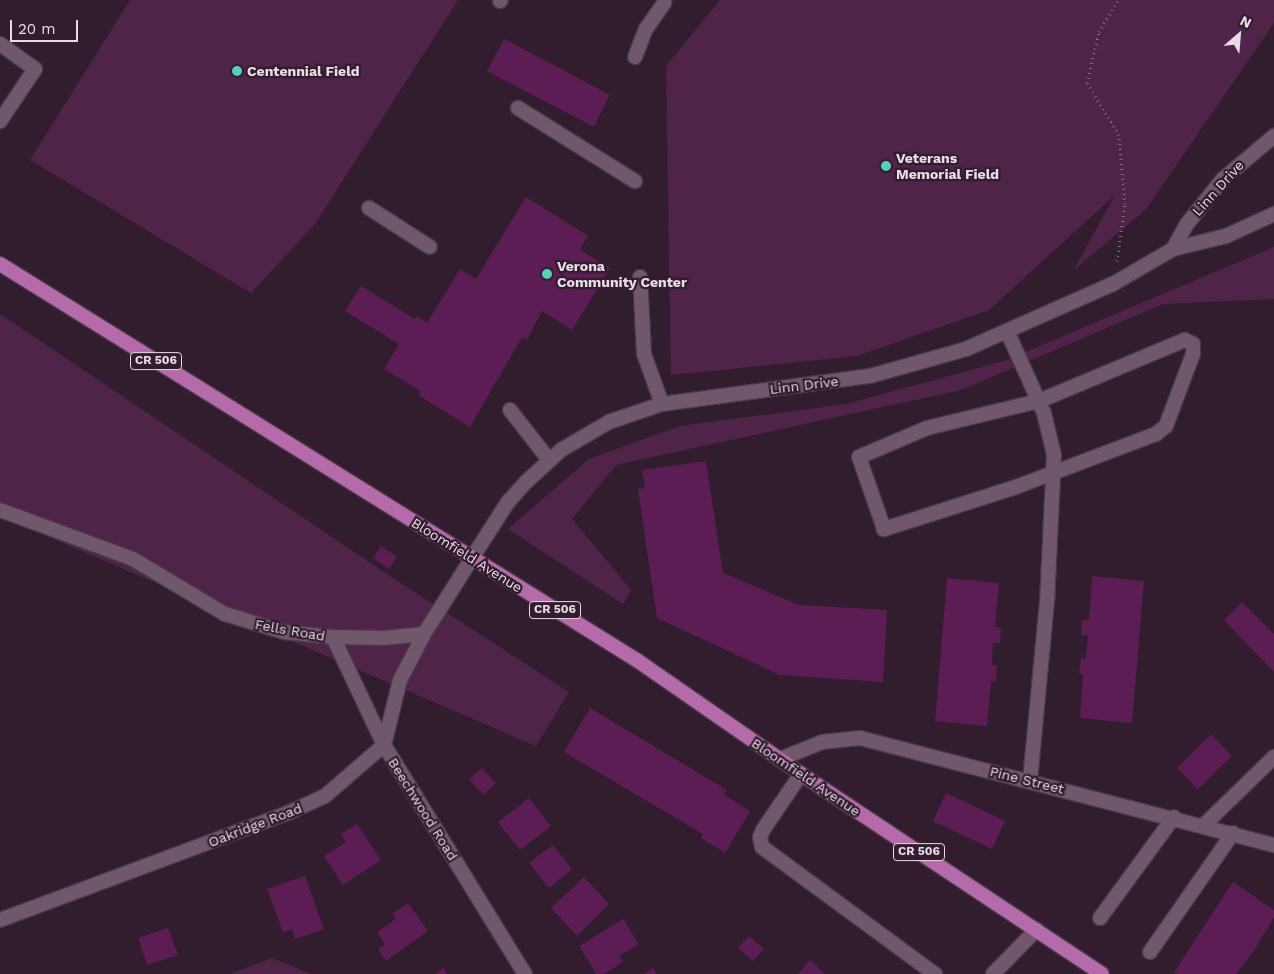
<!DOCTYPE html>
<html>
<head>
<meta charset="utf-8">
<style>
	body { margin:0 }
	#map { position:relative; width:1274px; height:974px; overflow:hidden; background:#321d2e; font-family:"Work Sans",sans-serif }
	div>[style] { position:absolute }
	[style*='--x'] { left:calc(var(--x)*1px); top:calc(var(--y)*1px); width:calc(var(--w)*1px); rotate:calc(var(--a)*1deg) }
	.green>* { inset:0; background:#4f2448 }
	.building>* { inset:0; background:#5c1d54 }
	.path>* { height:3px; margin-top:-1.5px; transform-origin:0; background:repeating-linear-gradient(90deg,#806d7c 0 1px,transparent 0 5px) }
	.roads { filter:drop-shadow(1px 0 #4b3948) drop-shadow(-1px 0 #4b3948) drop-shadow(0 1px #4b3948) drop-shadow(0 -1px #4b3948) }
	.service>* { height:14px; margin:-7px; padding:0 7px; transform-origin:7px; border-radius:7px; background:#70576b }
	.minor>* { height:14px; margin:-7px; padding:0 7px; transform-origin:7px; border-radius:7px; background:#70576b }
	.tertiary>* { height:14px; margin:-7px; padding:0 7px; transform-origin:7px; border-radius:7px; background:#70576b }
	.primary>* { height:14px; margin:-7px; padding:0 7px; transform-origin:7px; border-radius:7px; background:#b56aa9 }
	.dots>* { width:14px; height:14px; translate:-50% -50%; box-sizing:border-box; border:2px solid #321d2e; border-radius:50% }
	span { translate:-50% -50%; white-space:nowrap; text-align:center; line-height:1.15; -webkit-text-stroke:4.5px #321d2e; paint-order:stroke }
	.shield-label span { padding:1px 4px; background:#321d2e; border:1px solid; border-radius:4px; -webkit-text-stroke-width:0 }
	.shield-label { font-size:12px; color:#eadbe6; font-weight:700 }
	.poi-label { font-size:14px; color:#eadbe6; font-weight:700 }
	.left { translate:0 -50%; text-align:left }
	.street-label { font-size:14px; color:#eadbe6 }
	.north { position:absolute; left:1214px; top:10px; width:50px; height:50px; -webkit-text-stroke:4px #321d2e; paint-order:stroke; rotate:27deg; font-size:14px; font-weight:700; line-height:20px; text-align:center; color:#eadbe6 }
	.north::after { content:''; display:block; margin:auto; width:18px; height:22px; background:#eadbe6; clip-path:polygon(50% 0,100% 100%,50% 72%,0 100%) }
	.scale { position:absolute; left:10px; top:20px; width:68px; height:22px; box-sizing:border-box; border:2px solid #eadbe6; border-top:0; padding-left:6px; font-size:15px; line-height:18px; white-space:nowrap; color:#eadbe6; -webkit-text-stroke:4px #321d2e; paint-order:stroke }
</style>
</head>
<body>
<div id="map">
	<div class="green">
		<div style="clip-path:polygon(130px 0,458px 0,315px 224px,251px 293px,30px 160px)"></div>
		<div style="clip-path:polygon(720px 0,1274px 0,1274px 23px,1146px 209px,1073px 271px,1115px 195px,989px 310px,857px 356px,671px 375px,666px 66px)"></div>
		<div style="clip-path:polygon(1274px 247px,1274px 299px,1163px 304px,961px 390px,616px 465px,572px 519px,631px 590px,623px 604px,508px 529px,589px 459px,680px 426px,846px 404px,1004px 361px)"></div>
		<div style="clip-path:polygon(0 314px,390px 576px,569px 692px,536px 746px,0 516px)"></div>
		<div style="clip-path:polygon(272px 958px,311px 974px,230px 974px)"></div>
	</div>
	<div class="building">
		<div style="clip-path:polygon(504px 39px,610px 95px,594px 127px,487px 71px)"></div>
		<div style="clip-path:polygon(526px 197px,588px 236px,580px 250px,610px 268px,572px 330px,542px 311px,527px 340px,522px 337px,470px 427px,418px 395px,421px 391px,384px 369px,399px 344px,345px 311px,361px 286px,415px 319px,417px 316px,427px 323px,460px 269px,476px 279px)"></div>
		<div style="clip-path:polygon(706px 461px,723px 573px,799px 605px,887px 610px,883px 682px,780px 675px,657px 618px,638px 489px,645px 488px,642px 470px)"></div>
		<div style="clip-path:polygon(381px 546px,397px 557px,389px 569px,373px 558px)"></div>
		<div style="clip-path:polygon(1092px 576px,1144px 581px,1132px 723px,1080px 718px,1083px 674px,1079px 674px,1081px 658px,1086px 659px,1088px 636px,1081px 635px,1082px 620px,1089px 620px)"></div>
		<div style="clip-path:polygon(947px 578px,999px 583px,995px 627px,1001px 628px,1000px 643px,993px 643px,992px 665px,997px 666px,996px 682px,991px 681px,987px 726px,935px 721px)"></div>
		<div style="clip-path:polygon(1242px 602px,1274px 634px,1274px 672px,1224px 620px)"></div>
		<div style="clip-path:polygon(590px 708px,727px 790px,724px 795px,750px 811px,725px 853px,701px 838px,703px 834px,564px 752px)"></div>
		<div style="clip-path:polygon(1211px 734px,1232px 756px,1198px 789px,1177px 768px)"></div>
		<div style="clip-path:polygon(482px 768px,496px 783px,483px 795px,469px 779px)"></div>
		<div style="clip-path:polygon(946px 793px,1005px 821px,992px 849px,933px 821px)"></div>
		<div style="clip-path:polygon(529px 798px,551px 826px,520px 850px,498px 822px)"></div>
		<div style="clip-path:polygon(357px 824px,381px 860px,343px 885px,324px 856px,346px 842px,341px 834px)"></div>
		<div style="clip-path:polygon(553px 845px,572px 869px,549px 888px,529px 863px)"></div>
		<div style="clip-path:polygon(305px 876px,324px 929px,295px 939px,292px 929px,283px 932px,267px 889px)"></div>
		<div style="clip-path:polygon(584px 877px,609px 904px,577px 936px,551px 908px)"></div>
		<div style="clip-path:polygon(1233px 882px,1274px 910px,1274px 917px,1254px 951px,1236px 974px,1178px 974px,1174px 972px)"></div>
		<div style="clip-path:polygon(408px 903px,428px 931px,386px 961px,378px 949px,385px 944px,377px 932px,396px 919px,392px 914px)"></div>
		<div style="clip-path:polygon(623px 919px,639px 944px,619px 956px,623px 962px,604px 974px,596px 974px,579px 946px)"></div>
		<div style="clip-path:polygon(168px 928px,178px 955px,147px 965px,138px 938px)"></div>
		<div style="clip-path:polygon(749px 936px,764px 949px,753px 961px,738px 948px)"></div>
		<div style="clip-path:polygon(810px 960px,825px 974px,798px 974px)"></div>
		<div style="clip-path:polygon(444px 968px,447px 974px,435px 974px)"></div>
		<div style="clip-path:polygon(653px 968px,657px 974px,645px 974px)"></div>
	</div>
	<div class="path">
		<div style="--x:1117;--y:261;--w:58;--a:-82"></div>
		<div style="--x:1125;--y:204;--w:69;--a:-95"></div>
		<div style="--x:1119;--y:135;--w:61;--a:-121.6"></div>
		<div style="--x:1087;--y:83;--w:52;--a:-76.8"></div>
		<div style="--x:1099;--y:32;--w:37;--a:-59"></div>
	</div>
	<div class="roads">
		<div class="service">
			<div style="--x:500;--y:1;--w:1;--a:-45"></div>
			<div style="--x:0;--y:44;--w:43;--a:35.5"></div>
			<div style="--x:35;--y:69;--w:63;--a:123.9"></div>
			<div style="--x:635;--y:57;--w:30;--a:-69"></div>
			<div style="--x:646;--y:29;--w:32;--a:-55"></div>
			<div style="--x:518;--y:108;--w:138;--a:32"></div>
			<div style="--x:369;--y:208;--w:72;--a:32.6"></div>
			<div style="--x:640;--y:277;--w:77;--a:87"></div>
			<div style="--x:644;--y:354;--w:53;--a:70.2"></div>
			<div style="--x:1007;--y:331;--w:90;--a:65.7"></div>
			<div style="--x:1044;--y:413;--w:43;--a:76.6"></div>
			<div style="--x:1054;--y:455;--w:146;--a:92.7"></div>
			<div style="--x:1047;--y:601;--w:180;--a:95.4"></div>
			<div style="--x:1185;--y:340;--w:9;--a:27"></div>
			<div style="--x:1193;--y:344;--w:10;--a:90"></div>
			<div style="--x:1193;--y:354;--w:77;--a:110.6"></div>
			<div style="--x:1166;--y:426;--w:13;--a:141"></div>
			<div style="--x:1156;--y:434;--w:150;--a:159.3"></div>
			<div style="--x:1016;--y:487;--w:139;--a:162.3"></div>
			<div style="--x:884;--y:529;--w:76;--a:-109.1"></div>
			<div style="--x:859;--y:457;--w:74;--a:-23.1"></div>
			<div style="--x:927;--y:428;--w:115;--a:-13.6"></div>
			<div style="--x:1039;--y:401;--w:158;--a:-22.7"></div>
			<div style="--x:510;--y:410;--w:63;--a:52"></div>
			<div style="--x:801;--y:774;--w:68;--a:124.2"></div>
			<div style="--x:763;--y:830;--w:8;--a:113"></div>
			<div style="--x:760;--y:837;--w:10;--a:79"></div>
			<div style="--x:762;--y:847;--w:215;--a:36.3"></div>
			<div style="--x:1100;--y:918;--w:125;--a:-53.8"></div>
			<div style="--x:1150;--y:952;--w:145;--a:-55.1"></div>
		</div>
		<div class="minor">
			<div style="--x:1173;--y:249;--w:29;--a:-61"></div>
			<div style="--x:1187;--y:224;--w:58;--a:-51.3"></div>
			<div style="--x:1223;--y:179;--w:67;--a:-40.1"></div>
			<div style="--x:472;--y:558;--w:67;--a:-57.3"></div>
			<div style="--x:508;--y:502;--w:27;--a:-48"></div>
			<div style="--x:526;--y:482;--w:47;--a:-42.4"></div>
			<div style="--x:561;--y:450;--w:56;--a:-30.3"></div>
			<div style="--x:609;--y:422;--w:56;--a:-18.8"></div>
			<div style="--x:662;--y:404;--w:210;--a:-7.7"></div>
			<div style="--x:870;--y:376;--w:100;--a:-15.7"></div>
			<div style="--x:966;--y:349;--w:161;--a:-23.9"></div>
			<div style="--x:1113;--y:284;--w:69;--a:-30.3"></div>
			<div style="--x:1173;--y:249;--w:55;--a:-13.8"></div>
			<div style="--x:1226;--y:236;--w:53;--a:-24.6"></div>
			<div style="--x:333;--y:637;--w:119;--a:64.7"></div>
			<div style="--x:384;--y:745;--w:269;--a:58.4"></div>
			<div style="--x:780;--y:759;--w:45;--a:-22"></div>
			<div style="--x:822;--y:742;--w:38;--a:-6"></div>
			<div style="--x:860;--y:738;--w:428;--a:14.5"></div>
			<div style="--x:1204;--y:825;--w:98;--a:-44.2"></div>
			<div style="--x:0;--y:920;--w:307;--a:-20.4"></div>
			<div style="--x:288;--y:813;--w:41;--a:-24.7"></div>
			<div style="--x:325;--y:796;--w:78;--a:-40.8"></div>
			<div style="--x:384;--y:745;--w:67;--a:-76.2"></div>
			<div style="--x:400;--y:680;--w:52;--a:-62.4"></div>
			<div style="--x:993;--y:974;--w:62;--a:-45.7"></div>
		</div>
		<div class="tertiary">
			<div style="--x:0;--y:510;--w:142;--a:20.2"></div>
			<div style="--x:133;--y:559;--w:107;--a:30.9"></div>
			<div style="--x:225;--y:614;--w:62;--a:17"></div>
			<div style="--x:284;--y:632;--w:49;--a:5.8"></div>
			<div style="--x:333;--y:637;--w:51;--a:1.1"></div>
			<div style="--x:384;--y:638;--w:40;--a:-5.7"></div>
			<div style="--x:424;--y:634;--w:90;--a:-57.7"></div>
		</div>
		<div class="primary">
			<div style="--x:0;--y:264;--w:751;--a:31.89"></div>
			<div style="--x:638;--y:661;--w:198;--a:34.7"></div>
			<div style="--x:801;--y:774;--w:361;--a:33.6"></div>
		</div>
	</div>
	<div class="dots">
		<div style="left:237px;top:71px;background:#59cebe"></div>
		<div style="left:886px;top:166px;background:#59cebe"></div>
		<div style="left:547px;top:274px;background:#59cebe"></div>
	</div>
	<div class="shield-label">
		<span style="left:156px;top:361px">CR 506</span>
		<span style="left:555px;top:610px">CR 506</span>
		<span style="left:919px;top:852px">CR 506</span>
	</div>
	<div class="poi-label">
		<span class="left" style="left:247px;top:71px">Centennial Field</span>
		<span class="left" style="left:896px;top:166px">Veterans<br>Memorial Field</span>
		<span class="left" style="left:557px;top:274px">Verona<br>Community Center</span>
	</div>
	<div class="street-label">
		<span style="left:1218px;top:188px;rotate:-48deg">Linn Drive</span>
		<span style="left:804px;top:385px;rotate:-7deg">Linn Drive</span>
		<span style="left:467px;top:555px;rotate:32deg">Bloomfield Avenue</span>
		<span style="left:290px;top:630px;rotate:10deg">Fells Road</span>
		<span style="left:806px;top:777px;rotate:34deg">Bloomfield Avenue</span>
		<span style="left:1027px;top:780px;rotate:14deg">Pine Street</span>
		<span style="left:423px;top:809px;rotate:58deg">Beechwood Road</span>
		<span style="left:255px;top:825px;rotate:-21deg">Oakridge Road</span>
	</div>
	<div class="north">N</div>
	<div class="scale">20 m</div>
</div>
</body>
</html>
